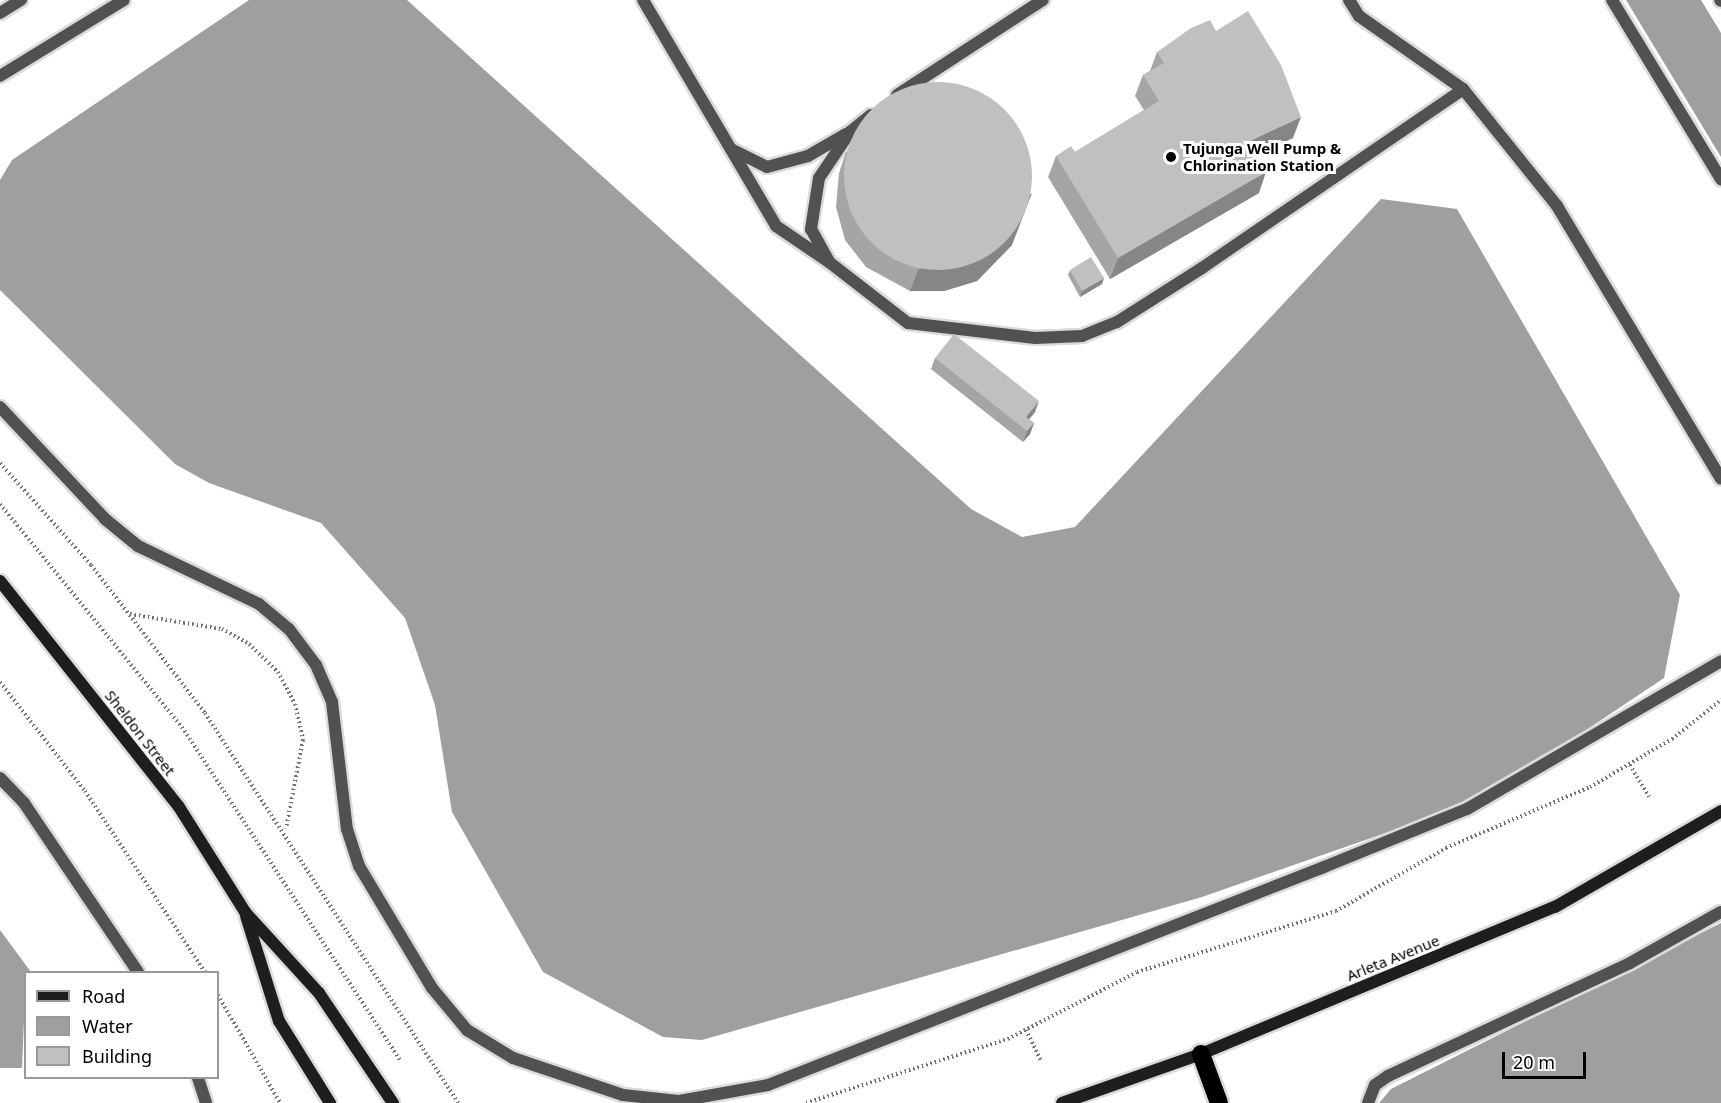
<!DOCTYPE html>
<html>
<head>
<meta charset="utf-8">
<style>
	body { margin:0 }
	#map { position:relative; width:1721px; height:1103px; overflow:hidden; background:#fff; font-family:"Noto Sans",sans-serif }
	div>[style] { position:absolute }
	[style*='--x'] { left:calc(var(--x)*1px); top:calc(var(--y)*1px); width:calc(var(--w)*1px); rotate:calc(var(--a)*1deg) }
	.water>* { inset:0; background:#9f9f9f }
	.path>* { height:4px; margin-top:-2px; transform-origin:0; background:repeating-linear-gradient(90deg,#737373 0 1.5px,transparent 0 4.5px) }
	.roads { filter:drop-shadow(2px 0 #dbdbdb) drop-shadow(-2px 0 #dbdbdb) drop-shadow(0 2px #dbdbdb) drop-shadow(0 -2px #dbdbdb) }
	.lane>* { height:12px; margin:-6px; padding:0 6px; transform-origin:6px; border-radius:6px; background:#515151 }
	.secondary>* { height:12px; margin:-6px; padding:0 6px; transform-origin:6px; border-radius:6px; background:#1e1e1e }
	.highway>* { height:18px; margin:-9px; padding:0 9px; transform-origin:9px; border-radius:9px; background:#000 }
	.wall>* { inset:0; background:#a5a5a5 }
	.shaded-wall>* { inset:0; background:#868686 }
	.building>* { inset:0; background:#c0c0c0 }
	.round { border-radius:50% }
	.dots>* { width:16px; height:16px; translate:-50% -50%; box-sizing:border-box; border:3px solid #fff; border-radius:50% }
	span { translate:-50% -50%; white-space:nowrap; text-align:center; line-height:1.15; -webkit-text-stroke:6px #fff; paint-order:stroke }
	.poi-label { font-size:15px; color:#000; font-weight:700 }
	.left { translate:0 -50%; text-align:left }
	.street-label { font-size:15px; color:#000 }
	.legend { position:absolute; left:24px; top:971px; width:195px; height:108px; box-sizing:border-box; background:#fff; border:2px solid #999; margin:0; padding:8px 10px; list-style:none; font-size:18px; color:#000 }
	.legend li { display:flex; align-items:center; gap:12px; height:30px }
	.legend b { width:30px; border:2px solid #999 }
	.scale { position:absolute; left:1502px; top:1052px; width:84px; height:27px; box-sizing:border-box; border:3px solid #000; border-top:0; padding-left:8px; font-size:18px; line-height:21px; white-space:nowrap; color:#000; -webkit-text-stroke:4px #fff; paint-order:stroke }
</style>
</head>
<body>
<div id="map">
	<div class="water">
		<div style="clip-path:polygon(249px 0,407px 0,971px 509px,1022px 537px,1075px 527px,1381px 199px,1457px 209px,1680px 595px,1664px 678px,1483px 799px,1202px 897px,702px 1040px,663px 1037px,543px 972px,452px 812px,435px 705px,405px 618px,321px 523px,209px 483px,175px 464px,0 290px,0 180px,12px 160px)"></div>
		<div style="clip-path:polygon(1626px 0,1701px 0,1721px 33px,1721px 157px)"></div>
		<div style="clip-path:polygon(1721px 923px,1721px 1103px,1379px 1103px,1391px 1089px)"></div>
		<div style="clip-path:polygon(0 930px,31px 972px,26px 972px,22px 1068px,0 1068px)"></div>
	</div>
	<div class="path">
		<div style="--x:0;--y:463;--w:137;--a:48.3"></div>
		<div style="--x:91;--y:565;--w:187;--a:52.4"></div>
		<div style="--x:205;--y:713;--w:465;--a:57"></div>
		<div style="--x:0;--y:504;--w:288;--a:50.8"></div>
		<div style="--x:182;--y:727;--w:400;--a:56.8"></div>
		<div style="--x:130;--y:614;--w:93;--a:9.3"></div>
		<div style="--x:222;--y:629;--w:31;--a:29"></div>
		<div style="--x:249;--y:644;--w:40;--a:44"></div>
		<div style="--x:278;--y:672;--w:36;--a:62"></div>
		<div style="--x:295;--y:704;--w:37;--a:77"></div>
		<div style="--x:303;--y:740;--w:90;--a:100.9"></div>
		<div style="--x:0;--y:682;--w:138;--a:52.1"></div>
		<div style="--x:85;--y:791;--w:217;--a:56.5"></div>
		<div style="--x:1630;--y:765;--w:37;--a:59"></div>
		<div style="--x:218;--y:995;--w:125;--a:60.1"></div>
		<div style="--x:1026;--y:1030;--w:34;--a:64"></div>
		<div style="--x:806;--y:1103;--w:212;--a:-17.6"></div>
		<div style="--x:1008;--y:1039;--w:145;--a:-27.4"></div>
		<div style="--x:1137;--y:972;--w:208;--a:-17"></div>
		<div style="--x:1336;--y:911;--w:127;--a:-29.8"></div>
		<div style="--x:1446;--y:848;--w:156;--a:-23"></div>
		<div style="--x:1590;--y:787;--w:95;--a:-30.3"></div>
		<div style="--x:1672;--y:739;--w:63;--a:-38.5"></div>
	</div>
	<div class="roads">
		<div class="lane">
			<div style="--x:643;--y:0;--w:262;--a:59.5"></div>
			<div style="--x:776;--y:226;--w:64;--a:34.2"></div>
			<div style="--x:1349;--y:0;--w:19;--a:58"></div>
			<div style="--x:1359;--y:16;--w:127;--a:35.1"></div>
			<div style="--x:1463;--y:89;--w:150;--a:51.2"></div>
			<div style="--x:1557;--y:206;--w:318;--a:59"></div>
			<div style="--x:1612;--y:0;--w:210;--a:58.7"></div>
			<div style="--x:1720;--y:0;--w:1;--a:45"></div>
			<div style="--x:0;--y:13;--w:25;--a:-32"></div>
			<div style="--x:0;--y:76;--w:145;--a:-31.5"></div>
			<div style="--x:897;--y:95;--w:174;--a:-33.1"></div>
			<div style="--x:871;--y:115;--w:27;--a:141"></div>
			<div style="--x:850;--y:132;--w:55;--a:124"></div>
			<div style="--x:819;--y:178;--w:52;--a:98.9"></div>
			<div style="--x:811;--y:229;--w:38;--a:61"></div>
			<div style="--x:829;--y:262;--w:100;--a:37.7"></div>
			<div style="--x:908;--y:323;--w:128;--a:6.7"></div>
			<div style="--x:1035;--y:338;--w:47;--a:-2.4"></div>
			<div style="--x:1082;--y:336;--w:38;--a:-22"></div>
			<div style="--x:1117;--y:322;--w:101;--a:-32.4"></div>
			<div style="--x:1202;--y:268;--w:316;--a:-34.4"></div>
			<div style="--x:731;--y:149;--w:40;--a:26.6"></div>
			<div style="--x:767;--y:167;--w:42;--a:-15"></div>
			<div style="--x:808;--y:156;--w:44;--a:-30.1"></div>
			<div style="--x:0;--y:407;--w:154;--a:46.8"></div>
			<div style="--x:105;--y:519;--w:43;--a:39.3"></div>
			<div style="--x:138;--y:546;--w:134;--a:25.6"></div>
			<div style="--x:259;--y:604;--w:39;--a:40"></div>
			<div style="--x:289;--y:629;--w:45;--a:53.1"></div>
			<div style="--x:316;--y:665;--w:40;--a:66.6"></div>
			<div style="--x:332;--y:702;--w:128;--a:83.3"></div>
			<div style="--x:347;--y:829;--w:39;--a:72"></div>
			<div style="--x:359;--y:866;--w:142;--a:59.1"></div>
			<div style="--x:432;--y:988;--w:55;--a:50.2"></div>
			<div style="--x:467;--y:1030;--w:54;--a:31.3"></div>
			<div style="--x:513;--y:1058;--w:116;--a:18.6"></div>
			<div style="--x:623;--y:1095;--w:56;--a:6.1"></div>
			<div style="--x:679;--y:1101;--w:90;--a:-10.2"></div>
			<div style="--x:768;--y:1085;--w:597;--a:-21.41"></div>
			<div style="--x:1324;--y:867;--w:154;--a:-22.1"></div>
			<div style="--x:1467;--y:809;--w:294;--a:-30.2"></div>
			<div style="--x:0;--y:778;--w:35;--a:46"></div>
			<div style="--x:24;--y:803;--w:204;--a:56"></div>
			<div style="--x:198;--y:1078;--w:26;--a:72"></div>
			<div style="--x:1368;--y:1103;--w:19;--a:-69"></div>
			<div style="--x:1375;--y:1085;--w:16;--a:-35"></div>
			<div style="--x:1388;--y:1076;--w:267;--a:-25"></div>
			<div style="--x:1630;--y:963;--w:104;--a:-29.3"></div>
		</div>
		<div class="secondary">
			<div style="--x:0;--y:581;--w:288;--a:51.6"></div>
			<div style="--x:179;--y:807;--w:124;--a:57.8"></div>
			<div style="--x:245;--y:912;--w:110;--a:47.6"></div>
			<div style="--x:319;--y:993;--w:133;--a:56.1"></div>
			<div style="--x:246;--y:916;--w:110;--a:72.6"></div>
			<div style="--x:279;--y:1021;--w:97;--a:58.1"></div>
			<div style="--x:1062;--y:1103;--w:147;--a:-19.4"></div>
			<div style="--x:1201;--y:1054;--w:383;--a:-22.6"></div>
			<div style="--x:1555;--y:907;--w:192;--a:-30"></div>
		</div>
		<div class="highway">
			<div style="--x:1201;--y:1054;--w:52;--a:69.8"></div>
		</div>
	</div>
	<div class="wall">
		<div style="clip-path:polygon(1216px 31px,1293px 138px,1256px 155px,1259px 193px,1110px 279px,1048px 177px,1056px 156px,1075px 152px,1144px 110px,1135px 96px,1143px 75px,1150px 71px,1157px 52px)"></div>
		<div style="clip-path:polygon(846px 152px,1012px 245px,977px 281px,944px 291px,910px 291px,866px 267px,845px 240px,836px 207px,839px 173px)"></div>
		<div style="clip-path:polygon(1070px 270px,1102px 284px,1080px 297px,1068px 275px)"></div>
		<div style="clip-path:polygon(935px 358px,1035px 412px,1029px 419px,1034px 423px,1030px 434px,1023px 442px,931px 369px)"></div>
	</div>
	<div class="shaded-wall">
		<div style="clip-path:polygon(1301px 117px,1293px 138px,1240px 163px,1248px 142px)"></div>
		<div style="clip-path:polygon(1266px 172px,1259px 193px,1110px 279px,1118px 258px)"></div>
		<div style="clip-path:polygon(1032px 193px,1012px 245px,977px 281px,944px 291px,910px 291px,918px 270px)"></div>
		<div style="clip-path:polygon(1104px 278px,1102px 284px,1080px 297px,1082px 291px)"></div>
		<div style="clip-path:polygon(1039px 401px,1035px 412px,1022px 428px,1026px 417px)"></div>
		<div style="clip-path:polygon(1034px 423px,1030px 434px,1023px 442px,1027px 431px)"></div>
	</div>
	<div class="building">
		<div style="clip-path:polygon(1248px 11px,1281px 65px,1301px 117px,1248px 142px,1266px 172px,1118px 258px,1056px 156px,1071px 146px,1075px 152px,1159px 101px,1143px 75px,1164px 63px,1157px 52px,1191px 28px,1210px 20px,1216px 31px)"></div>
		<div class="round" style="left:844px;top:82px;width:188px;height:188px"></div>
		<div style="clip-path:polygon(1091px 257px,1104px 278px,1082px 291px,1070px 270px)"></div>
		<div style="clip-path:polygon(954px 334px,1039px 401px,1026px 417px,1034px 423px,1027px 431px,935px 358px)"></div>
	</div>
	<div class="dots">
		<div style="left:1171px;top:157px;background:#000"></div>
	</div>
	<div class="poi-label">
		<span class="left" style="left:1183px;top:157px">Tujunga Well Pump &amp;<br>Chlorination Station</span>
	</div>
	<div class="street-label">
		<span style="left:140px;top:733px;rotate:52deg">Sheldon Street</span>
		<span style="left:1393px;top:958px;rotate:-22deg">Arleta Avenue</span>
	</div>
	<ul class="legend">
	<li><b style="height:8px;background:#1e1e1e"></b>Road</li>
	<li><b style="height:16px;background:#9f9f9f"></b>Water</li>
	<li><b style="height:16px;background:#c0c0c0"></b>Building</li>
	</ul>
	<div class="scale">20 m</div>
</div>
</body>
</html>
